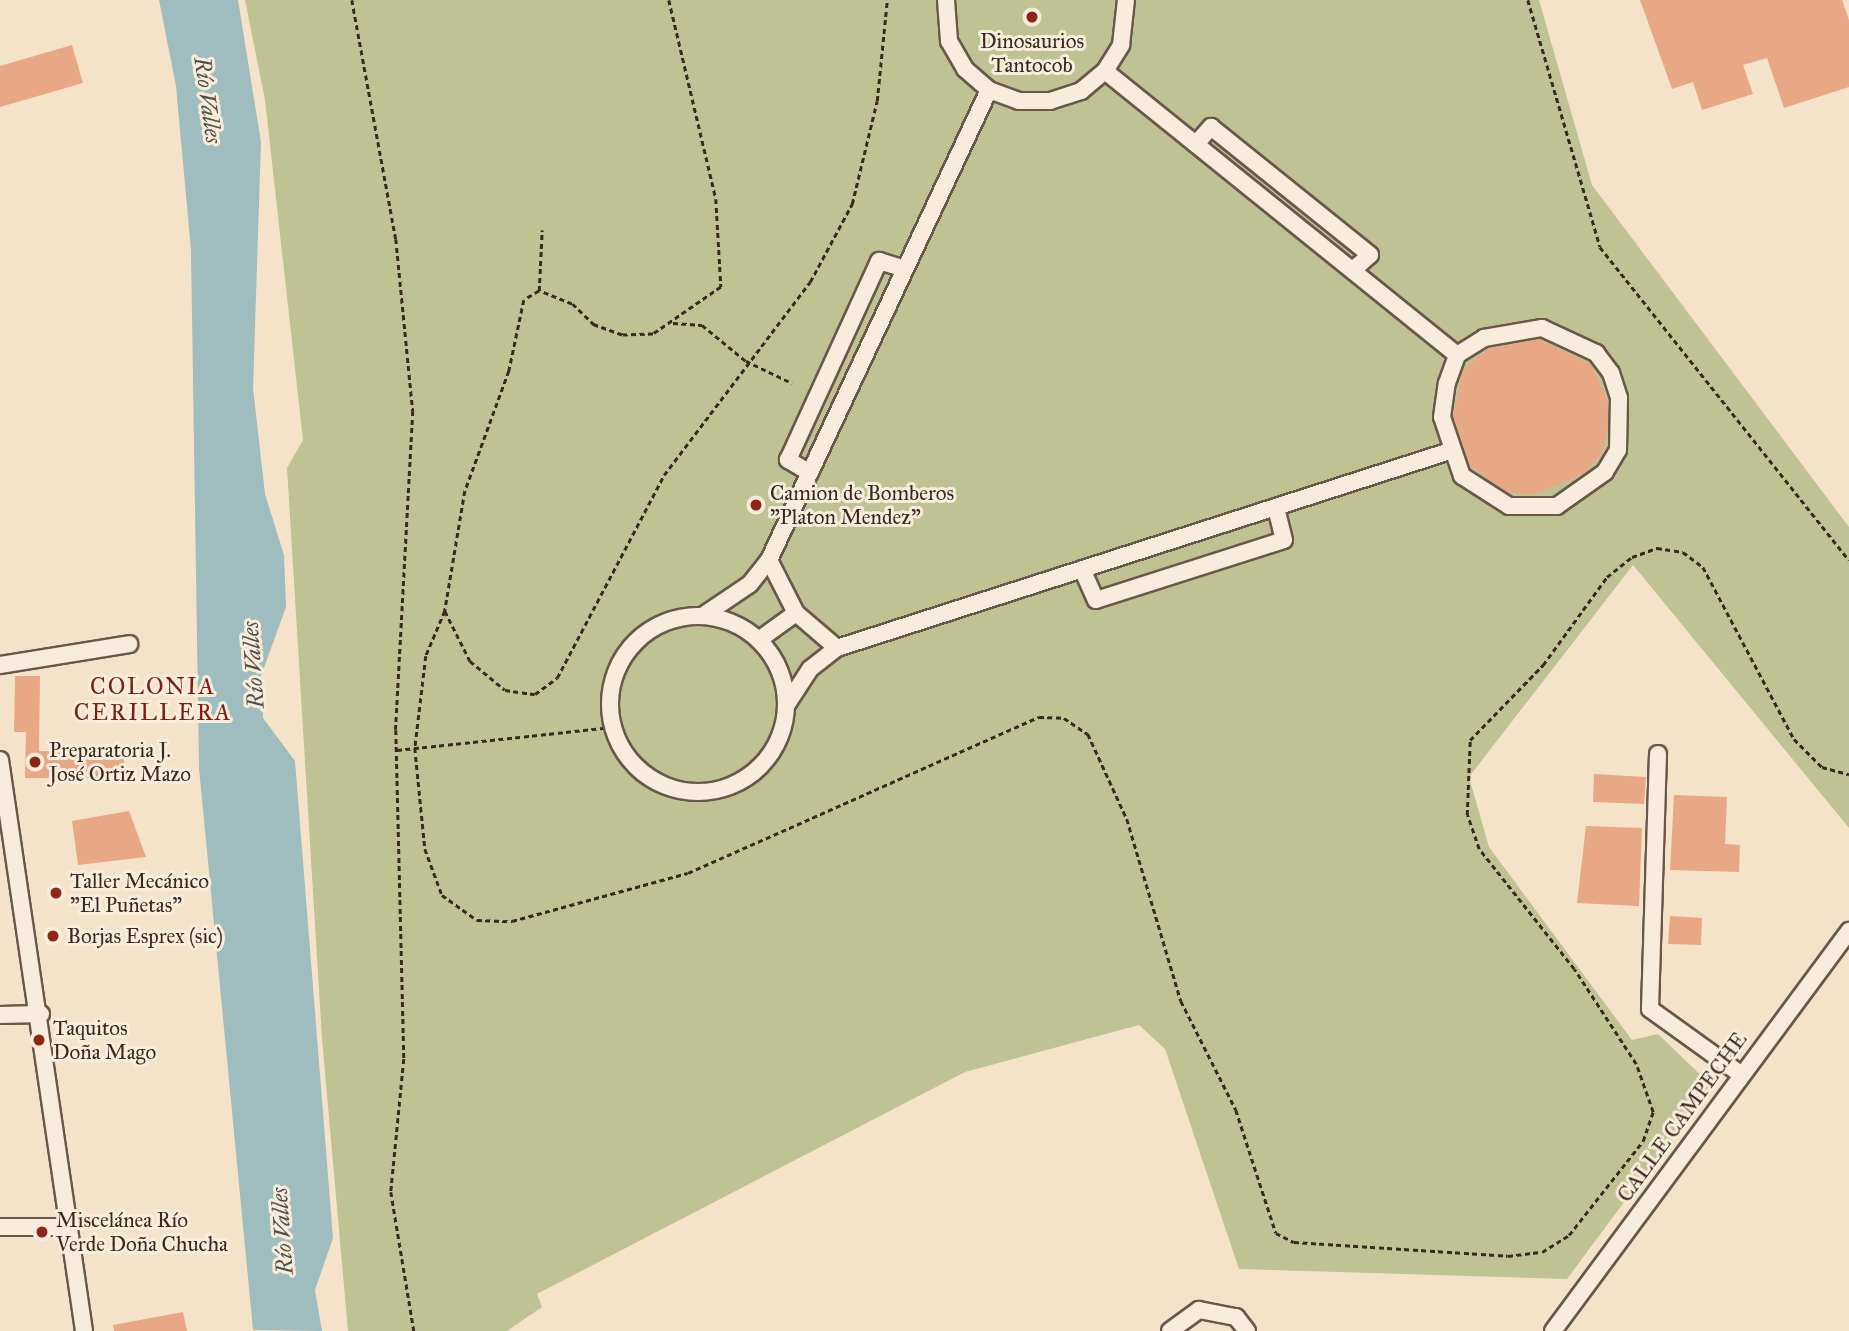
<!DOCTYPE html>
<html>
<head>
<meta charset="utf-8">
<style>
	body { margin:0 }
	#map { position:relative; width:1849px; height:1331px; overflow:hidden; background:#f5e3c9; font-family:"IM FELL Great Primer",serif }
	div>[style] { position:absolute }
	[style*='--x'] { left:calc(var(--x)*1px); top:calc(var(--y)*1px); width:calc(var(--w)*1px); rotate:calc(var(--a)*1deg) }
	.green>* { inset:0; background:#bfc394 }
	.water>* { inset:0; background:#9fbcbe }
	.building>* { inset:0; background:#e8a886 }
	.path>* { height:2.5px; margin-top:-1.25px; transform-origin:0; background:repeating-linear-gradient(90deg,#3a291f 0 5px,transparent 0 8.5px) }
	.roads { filter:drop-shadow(2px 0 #69584a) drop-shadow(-2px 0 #69584a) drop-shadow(0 2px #69584a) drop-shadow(0 -2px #69584a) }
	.minor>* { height:16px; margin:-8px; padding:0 8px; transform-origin:8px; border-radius:8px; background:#f8eddc }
	.minor>.ring { margin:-8px; padding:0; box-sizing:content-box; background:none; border:16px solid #f8eddc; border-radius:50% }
	.dots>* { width:19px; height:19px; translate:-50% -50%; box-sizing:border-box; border:4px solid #f8eddc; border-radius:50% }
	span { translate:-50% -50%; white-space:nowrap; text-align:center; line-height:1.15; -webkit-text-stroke:6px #f8eddc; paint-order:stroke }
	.poi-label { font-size:21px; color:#3a291f }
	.left { translate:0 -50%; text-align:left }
	.street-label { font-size:21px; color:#3a291f }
	.water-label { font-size:23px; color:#534e47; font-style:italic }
	.neighbourhood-label { font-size:23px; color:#7a1f14; letter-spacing:2px }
</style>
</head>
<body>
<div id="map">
	<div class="green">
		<div style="clip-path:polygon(245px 0,1539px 0,1592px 185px,1849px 527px,1849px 828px,1633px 565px,1469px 777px,1489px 847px,1632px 1040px,1658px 1034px,1711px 1085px,1567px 1279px,1239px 1269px,1165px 1049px,1139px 1025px,965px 1072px,537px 1294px,542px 1307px,507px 1331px,348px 1331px,322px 1039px,287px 468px,303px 440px,265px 100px)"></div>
	</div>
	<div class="water">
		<div style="clip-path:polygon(159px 0,238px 0,261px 142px,253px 388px,265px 494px,284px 555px,286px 607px,261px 676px,263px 718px,295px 761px,333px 1238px,315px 1290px,322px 1331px,253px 1330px,199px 768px,191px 250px,176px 86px)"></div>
	</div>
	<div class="building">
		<div style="clip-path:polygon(1640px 0,1842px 0,1849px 20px,1849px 87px,1784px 108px,1767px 58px,1743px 65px,1753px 94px,1702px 110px,1693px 82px,1672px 89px)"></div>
		<div style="clip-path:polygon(72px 45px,83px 83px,0 107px,0 66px)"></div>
		<div style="clip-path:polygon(1539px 339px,1592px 365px,1608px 402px,1608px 428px,1601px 454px,1584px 474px,1533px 495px,1506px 492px,1470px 466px,1453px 416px,1463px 370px,1489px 348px)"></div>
		<div style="clip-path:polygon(15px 676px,40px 676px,39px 751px,124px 752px,124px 779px,25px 778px,26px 732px,14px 732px)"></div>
		<div style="clip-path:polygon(1594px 774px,1646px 777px,1644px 804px,1593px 802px)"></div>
		<div style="clip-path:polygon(1674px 795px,1727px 797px,1725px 844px,1740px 845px,1739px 872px,1670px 870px)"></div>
		<div style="clip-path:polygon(129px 811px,146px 857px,78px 865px,72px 821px)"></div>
		<div style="clip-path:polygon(1586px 826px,1642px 828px,1639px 906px,1577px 903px)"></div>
		<div style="clip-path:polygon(1670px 916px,1702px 918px,1701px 945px,1668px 944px)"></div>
		<div style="clip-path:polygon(183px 1312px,187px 1331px,114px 1331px,113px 1325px)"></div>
	</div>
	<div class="path">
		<div style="--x:352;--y:0;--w:243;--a:79.6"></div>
		<div style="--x:396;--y:239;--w:173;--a:84.4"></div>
		<div style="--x:413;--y:411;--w:319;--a:93.1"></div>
		<div style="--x:396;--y:730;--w:329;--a:88.6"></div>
		<div style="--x:404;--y:1059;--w:134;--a:95.6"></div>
		<div style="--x:391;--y:1192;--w:141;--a:80.6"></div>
		<div style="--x:669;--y:0;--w:204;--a:76.7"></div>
		<div style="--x:716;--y:199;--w:88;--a:86.7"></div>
		<div style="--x:721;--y:287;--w:83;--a:145.3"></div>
		<div style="--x:653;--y:334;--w:31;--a:178"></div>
		<div style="--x:622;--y:335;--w:30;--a:-160"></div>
		<div style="--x:594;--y:325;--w:30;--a:-136"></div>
		<div style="--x:572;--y:304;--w:35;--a:-158"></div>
		<div style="--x:539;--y:291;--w:17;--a:149"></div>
		<div style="--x:524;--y:300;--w:73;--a:101.9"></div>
		<div style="--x:509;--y:371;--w:128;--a:110.1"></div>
		<div style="--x:465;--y:491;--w:122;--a:99.5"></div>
		<div style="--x:445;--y:611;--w:56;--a:63.4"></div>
		<div style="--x:470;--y:661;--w:45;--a:39.6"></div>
		<div style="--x:505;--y:690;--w:30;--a:8"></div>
		<div style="--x:535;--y:694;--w:27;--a:-36"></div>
		<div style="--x:557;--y:678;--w:229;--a:-62.2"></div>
		<div style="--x:664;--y:475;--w:242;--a:-52.9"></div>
		<div style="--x:810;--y:282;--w:89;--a:-61.7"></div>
		<div style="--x:852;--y:204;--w:106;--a:-76.4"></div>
		<div style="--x:877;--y:101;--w:101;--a:-84.3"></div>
		<div style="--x:1528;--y:0;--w:257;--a:73.7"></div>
		<div style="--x:1600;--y:247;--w:400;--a:51.5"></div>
		<div style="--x:539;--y:291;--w:61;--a:-87.2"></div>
		<div style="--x:673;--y:323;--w:29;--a:4"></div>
		<div style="--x:702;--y:325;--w:57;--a:39.3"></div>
		<div style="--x:746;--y:361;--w:51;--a:25.6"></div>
		<div style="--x:445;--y:611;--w:49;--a:112.9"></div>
		<div style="--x:426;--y:656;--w:93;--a:96.8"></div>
		<div style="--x:415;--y:748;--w:101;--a:84.3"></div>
		<div style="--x:425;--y:849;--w:49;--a:69.7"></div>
		<div style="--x:442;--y:895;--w:43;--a:35.5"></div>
		<div style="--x:477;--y:920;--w:35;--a:2"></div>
		<div style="--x:512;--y:921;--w:182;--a:-15.3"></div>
		<div style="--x:688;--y:873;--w:384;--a:-24"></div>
		<div style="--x:1039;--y:717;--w:25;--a:2"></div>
		<div style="--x:1064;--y:718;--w:29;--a:34"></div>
		<div style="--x:1088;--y:734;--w:94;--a:65.4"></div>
		<div style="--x:1127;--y:819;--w:190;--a:73.5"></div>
		<div style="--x:1181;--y:1001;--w:122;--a:63.2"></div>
		<div style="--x:1236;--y:1110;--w:129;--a:72"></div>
		<div style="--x:1276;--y:1233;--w:20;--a:27"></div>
		<div style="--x:1294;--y:1242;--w:214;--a:3.7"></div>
		<div style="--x:1508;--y:1256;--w:34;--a:-7"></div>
		<div style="--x:1542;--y:1252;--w:32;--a:-32"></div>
		<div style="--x:1569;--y:1235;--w:120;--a:-51.8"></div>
		<div style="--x:1643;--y:1141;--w:31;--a:-71"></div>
		<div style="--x:1653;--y:1112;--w:51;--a:-109.5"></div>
		<div style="--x:1636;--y:1064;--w:113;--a:-123.1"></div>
		<div style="--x:1574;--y:969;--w:153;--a:-128.4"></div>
		<div style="--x:1479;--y:849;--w:36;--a:-109"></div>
		<div style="--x:1467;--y:815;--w:75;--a:-87.7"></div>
		<div style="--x:1470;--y:740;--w:105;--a:-45.8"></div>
		<div style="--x:1543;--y:665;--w:109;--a:-54"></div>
		<div style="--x:1607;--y:577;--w:32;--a:-39"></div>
		<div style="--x:1632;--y:557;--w:27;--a:-20"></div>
		<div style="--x:1657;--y:548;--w:26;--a:9"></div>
		<div style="--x:1683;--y:552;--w:25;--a:37"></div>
		<div style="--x:1703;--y:567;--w:195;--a:62.1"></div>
		<div style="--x:1794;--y:739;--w:40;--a:45"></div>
		<div style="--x:1822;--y:767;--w:28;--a:15"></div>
		<div style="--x:397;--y:750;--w:216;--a:-6.1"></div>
	</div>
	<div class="roads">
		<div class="minor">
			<div style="--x:946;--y:0;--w:41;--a:85.8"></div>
			<div style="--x:949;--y:41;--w:32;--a:60"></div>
			<div style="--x:965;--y:69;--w:32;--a:41"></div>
			<div style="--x:989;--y:90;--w:32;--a:20"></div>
			<div style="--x:1019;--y:101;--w:31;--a:0"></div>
			<div style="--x:1050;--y:101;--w:33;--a:-18"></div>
			<div style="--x:1081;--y:91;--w:31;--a:-40"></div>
			<div style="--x:1105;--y:71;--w:31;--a:-58"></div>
			<div style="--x:1121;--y:45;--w:45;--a:-83.7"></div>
			<div style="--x:1105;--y:71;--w:452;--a:38.9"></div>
			<div style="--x:1196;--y:144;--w:23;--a:-49"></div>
			<div style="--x:1211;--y:127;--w:204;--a:38.8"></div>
			<div style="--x:1370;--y:255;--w:23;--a:139"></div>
			<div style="--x:1542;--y:328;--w:60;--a:24.8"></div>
			<div style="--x:1596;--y:353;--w:25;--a:53"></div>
			<div style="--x:1611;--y:373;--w:26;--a:72"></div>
			<div style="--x:1619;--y:398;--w:52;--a:91.1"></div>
			<div style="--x:1618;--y:450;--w:26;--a:121"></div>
			<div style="--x:1605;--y:472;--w:59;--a:144.7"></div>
			<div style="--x:1557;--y:506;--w:48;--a:180"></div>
			<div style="--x:1509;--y:506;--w:56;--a:-147.4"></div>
			<div style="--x:1462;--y:476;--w:62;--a:-108.7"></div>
			<div style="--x:1442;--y:417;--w:34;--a:-82"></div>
			<div style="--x:1447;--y:383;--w:30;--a:-70"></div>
			<div style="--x:1457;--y:355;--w:32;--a:-32"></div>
			<div style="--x:1484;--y:338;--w:59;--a:-9.8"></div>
			<div style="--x:810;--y:473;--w:26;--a:-149"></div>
			<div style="--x:788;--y:460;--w:219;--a:-65.4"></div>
			<div style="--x:879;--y:261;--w:27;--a:17"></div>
			<div style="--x:769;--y:560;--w:59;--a:63"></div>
			<div style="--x:796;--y:613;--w:54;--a:40.5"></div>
			<div style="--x:1082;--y:569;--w:34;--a:66"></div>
			<div style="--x:1096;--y:600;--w:197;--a:-17.7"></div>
			<div style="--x:1284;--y:540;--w:34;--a:-104"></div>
			<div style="--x:704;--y:615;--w:55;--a:-34"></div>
			<div style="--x:750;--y:584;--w:31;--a:-52"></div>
			<div style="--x:769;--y:560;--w:519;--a:-64.92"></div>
			<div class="ring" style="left:610px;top:616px;width:160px;height:160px"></div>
			<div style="--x:760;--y:639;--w:44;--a:-35.8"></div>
			<div style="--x:0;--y:665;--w:131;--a:-9.2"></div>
			<div style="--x:786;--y:706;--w:44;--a:-57"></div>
			<div style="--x:810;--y:669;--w:34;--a:-38"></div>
			<div style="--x:837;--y:648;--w:644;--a:-17.82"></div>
			<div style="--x:1658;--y:754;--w:255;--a:91.8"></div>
			<div style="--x:1650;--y:1009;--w:110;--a:35.7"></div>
			<div style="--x:0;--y:760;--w:577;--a:81.63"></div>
			<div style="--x:0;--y:1015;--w:41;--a:-1.4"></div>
			<div style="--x:0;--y:1227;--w:67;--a:0"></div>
			<div style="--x:1170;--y:1331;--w:36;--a:-36"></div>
			<div style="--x:1199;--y:1310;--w:38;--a:11"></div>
			<div style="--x:1236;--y:1317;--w:18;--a:52"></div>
			<div style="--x:1553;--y:1331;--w:498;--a:-53.5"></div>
		</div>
	</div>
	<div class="dots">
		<div style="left:1032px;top:17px;background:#8f2418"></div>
		<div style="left:756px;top:505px;background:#8f2418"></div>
		<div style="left:35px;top:762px;background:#8f2418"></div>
		<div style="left:56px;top:893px;background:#8f2418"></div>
		<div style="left:53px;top:936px;background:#8f2418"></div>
		<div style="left:39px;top:1040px;background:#8f2418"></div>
		<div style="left:42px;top:1232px;background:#8f2418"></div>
	</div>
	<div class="poi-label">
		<span style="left:1032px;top:53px">Dinosaurios<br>Tantocob</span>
		<span class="left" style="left:770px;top:505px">Camion de Bomberos<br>"Platon Mendez"</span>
		<span class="left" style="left:49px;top:762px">Preparatoria J.<br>José Ortiz Mazo</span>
		<span class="left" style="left:70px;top:893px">Taller Mecánico<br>"El Puñetas"</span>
		<span class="left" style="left:67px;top:936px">Borjas Esprex (sic)</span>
		<span class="left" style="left:53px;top:1040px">Taquitos<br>Doña Mago</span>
		<span class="left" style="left:56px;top:1232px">Miscelánea Río<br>Verde Doña Chucha</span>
	</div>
	<div class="street-label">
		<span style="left:1682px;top:1117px;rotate:-54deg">CALLE CAMPECHE</span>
	</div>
	<div class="water-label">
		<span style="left:208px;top:100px;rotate:82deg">Río Valles</span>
		<span style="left:253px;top:665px;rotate:-94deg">Río Valles</span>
		<span style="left:282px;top:1231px;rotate:-94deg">Río Valles</span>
	</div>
	<div class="neighbourhood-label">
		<span style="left:153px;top:699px">COLONIA<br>CERILLERA</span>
	</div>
</div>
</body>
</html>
